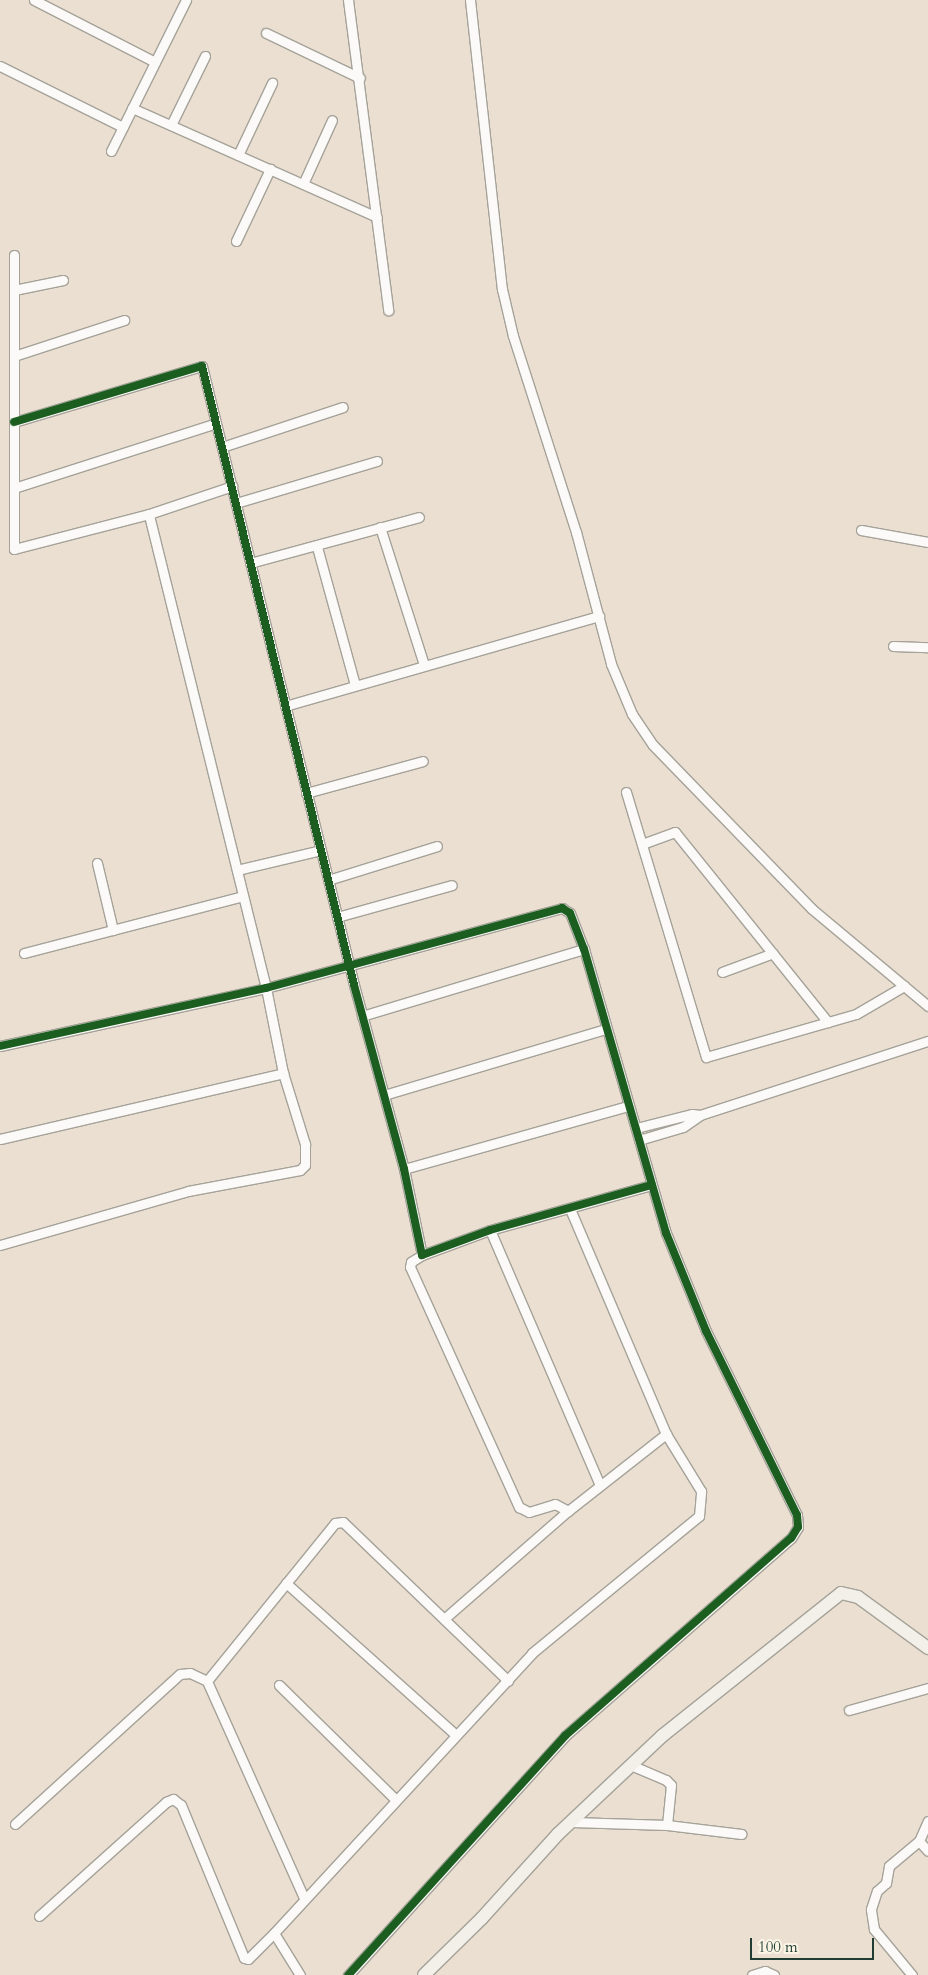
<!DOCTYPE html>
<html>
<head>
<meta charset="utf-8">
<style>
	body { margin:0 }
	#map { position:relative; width:928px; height:1975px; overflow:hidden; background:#eadfd0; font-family:Cardo,serif }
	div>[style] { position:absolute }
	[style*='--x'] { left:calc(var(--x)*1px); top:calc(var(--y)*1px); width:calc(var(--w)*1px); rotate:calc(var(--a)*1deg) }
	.roads { filter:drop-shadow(1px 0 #a5a299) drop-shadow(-1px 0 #a5a299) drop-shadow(0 1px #a5a299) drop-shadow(0 -1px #a5a299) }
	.street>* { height:9px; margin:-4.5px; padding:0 4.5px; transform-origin:4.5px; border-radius:4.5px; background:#fcfaf8 }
	.secondary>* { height:12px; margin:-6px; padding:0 6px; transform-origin:6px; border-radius:6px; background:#f3f0ea }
	.cycleway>* { height:8px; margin:-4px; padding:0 4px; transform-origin:4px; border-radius:4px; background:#1b5e20 }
	span { translate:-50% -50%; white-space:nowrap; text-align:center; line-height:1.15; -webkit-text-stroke:5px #fcf5e5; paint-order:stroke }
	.scale { position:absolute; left:750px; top:1938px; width:124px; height:22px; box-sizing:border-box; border:2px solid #1f3d34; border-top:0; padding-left:6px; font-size:15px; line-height:18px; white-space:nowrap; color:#1f3d34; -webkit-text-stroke:4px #fcf5e5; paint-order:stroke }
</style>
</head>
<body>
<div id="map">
	<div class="roads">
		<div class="street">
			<div style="--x:34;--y:0;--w:136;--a:27.1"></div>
			<div style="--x:348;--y:0;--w:313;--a:82.6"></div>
			<div style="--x:470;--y:0;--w:291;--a:83.7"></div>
			<div style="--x:502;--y:289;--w:48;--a:76.8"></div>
			<div style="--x:513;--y:336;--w:206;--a:72.2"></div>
			<div style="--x:576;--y:532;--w:137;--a:75.1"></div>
			<div style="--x:611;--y:664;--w:54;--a:67.2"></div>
			<div style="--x:632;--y:714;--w:37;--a:56"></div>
			<div style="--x:653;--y:745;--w:228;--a:45.9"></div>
			<div style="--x:812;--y:909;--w:151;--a:39.9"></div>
			<div style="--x:266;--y:33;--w:104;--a:25.6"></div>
			<div style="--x:0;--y:66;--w:137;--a:26.4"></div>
			<div style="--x:132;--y:108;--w:268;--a:24"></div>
			<div style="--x:171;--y:125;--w:77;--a:-63.8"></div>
			<div style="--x:111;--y:151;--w:169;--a:-63.6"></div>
			<div style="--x:238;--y:155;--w:80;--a:-64.7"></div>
			<div style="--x:303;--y:184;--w:70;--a:-65.6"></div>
			<div style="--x:236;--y:241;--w:80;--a:-64.7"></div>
			<div style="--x:14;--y:255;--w:294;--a:90"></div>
			<div style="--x:14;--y:549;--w:139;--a:-14.5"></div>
			<div style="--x:149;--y:514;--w:88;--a:-18.6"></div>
			<div style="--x:14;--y:290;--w:50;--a:-11.5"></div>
			<div style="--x:14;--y:356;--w:116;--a:-18.1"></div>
			<div style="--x:14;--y:422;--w:196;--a:-16.6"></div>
			<div style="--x:202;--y:366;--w:637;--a:76.2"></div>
			<div style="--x:354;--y:985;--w:191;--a:74.8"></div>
			<div style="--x:404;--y:1169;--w:88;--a:78.2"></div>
			<div style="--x:422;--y:1255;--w:72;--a:-20.2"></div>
			<div style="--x:490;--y:1230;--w:167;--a:-15.6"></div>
			<div style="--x:222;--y:447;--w:127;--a:-18.3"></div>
			<div style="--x:14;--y:488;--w:212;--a:-17.8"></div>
			<div style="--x:236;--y:503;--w:147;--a:-16.6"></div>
			<div style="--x:380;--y:527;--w:145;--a:72.3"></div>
			<div style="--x:861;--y:530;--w:68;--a:10.2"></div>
			<div style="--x:317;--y:547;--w:143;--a:74.6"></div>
			<div style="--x:250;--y:563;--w:175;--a:-15.2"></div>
			<div style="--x:893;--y:646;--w:35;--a:2"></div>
			<div style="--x:285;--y:706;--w:327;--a:-16"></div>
			<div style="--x:626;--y:792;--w:277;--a:73.2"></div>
			<div style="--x:706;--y:1057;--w:156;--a:-16"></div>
			<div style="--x:856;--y:1014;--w:56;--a:-30.3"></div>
			<div style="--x:306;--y:793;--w:121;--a:-15.3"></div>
			<div style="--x:642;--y:844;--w:35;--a:-20"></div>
			<div style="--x:675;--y:832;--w:244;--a:51.2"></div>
			<div style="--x:97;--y:863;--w:69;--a:76.6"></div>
			<div style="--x:237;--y:870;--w:86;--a:-13.4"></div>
			<div style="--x:328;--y:880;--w:114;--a:-17.3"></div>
			<div style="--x:337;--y:917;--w:119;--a:-15.5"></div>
			<div style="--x:24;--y:953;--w:226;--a:-14.6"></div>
			<div style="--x:722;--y:972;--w:54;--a:-20.4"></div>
			<div style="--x:362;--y:1016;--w:232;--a:-16.8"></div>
			<div style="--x:0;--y:1046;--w:272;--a:-12.3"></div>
			<div style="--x:266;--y:988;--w:307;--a:-15.1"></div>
			<div style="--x:562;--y:908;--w:9;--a:32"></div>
			<div style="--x:570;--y:913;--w:39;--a:69"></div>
			<div style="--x:584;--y:949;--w:296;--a:73.9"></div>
			<div style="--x:666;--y:1233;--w:106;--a:67.8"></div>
			<div style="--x:706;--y:1331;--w:205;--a:63.7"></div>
			<div style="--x:797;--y:1515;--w:12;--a:85"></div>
			<div style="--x:798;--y:1527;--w:13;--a:122"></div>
			<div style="--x:791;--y:1538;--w:300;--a:138.8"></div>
			<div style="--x:565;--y:1736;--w:323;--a:132.2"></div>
			<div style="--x:384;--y:1095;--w:232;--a:-16.6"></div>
			<div style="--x:636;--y:1128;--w:58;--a:-14"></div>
			<div style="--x:692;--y:1114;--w:8;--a:7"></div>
			<div style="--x:700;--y:1115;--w:240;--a:-18"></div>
			<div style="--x:0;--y:1139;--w:291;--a:-13.1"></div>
			<div style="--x:283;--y:1073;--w:87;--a:-101.3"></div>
			<div style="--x:266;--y:988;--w:488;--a:-103.9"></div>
			<div style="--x:639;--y:1140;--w:46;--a:-16.5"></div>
			<div style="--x:683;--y:1127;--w:21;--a:-35"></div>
			<div style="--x:404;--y:1169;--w:233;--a:-15.7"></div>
			<div style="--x:490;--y:1230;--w:278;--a:66.7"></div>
			<div style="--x:0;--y:1245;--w:196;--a:-16"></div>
			<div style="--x:188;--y:1191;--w:114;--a:-10.6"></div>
			<div style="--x:300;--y:1170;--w:7;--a:-45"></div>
			<div style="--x:305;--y:1165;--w:21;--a:-90"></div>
			<div style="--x:305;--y:1144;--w:74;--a:-107.2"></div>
			<div style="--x:422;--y:1255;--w:13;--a:148"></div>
			<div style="--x:411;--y:1262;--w:5;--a:101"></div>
			<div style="--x:410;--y:1267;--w:264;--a:65.6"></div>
			<div style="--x:519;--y:1507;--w:11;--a:27"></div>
			<div style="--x:529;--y:1512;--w:27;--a:-17"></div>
			<div style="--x:555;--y:1504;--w:15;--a:28"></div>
			<div style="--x:286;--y:1583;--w:227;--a:41.8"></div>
			<div style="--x:444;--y:1619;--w:164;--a:-41.1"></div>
			<div style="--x:568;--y:1511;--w:125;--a:-38.2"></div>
			<div style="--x:279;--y:1685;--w:164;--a:44.5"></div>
			<div style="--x:849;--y:1710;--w:82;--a:-15.6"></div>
			<div style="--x:633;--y:1766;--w:36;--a:23"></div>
			<div style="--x:666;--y:1780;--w:7;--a:45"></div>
			<div style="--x:671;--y:1785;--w:40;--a:95.7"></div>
			<div style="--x:572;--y:1822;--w:95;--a:1.8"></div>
			<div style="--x:667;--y:1825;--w:75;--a:6.9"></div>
			<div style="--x:15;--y:1824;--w:223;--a:-42.3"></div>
			<div style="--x:180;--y:1674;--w:10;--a:-6"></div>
			<div style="--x:190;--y:1673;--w:19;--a:25"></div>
			<div style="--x:919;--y:1841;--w:13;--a:48"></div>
			<div style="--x:304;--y:1898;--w:238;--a:-114.1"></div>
			<div style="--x:207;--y:1681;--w:203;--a:-51"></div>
			<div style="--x:335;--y:1523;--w:8;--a:-7"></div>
			<div style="--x:343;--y:1522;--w:229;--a:43.9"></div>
			<div style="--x:39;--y:1916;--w:171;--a:-41.9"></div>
			<div style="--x:166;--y:1802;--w:8;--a:-23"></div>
			<div style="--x:173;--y:1799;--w:10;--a:37"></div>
			<div style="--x:181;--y:1805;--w:165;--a:67.6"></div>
			<div style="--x:244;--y:1958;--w:4;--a:14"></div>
			<div style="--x:248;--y:1959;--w:37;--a:-45"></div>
			<div style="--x:300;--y:1975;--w:49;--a:-121.8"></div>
			<div style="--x:274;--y:1933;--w:381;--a:-47.3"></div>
			<div style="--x:532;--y:1653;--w:216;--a:-39.4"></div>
			<div style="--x:699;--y:1516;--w:25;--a:-85"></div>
			<div style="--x:701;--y:1491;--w:67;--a:-121.6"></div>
			<div style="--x:666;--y:1434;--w:245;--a:-113.1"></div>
			<div style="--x:752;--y:1975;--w:14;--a:-17"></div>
			<div style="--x:765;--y:1971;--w:10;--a:24"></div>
			<div style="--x:912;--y:1975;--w:60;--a:-129.6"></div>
			<div style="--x:874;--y:1929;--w:20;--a:-99"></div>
			<div style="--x:871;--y:1909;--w:19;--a:-72"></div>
			<div style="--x:877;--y:1891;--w:12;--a:-42"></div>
			<div style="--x:886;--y:1883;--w:17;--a:-80"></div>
			<div style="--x:889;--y:1866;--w:39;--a:-40"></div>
			<div style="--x:919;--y:1841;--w:22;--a:-66"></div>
		</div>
		<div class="secondary">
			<div style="--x:424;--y:1975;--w:81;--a:-44.5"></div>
			<div style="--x:482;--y:1918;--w:113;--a:-47.9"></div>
			<div style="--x:558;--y:1834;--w:143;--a:-43.3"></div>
			<div style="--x:662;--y:1736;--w:229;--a:-38.6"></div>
			<div style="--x:841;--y:1593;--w:17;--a:13"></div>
			<div style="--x:858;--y:1597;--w:87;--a:36.1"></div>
		</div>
	</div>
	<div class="cycleway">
		<div style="--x:14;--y:422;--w:196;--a:-16.6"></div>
		<div style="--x:202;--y:366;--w:637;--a:76.2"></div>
		<div style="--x:354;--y:985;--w:191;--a:74.8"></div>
		<div style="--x:404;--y:1169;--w:88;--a:78.2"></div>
		<div style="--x:422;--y:1255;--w:72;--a:-20.2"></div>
		<div style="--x:490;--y:1230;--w:167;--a:-15.6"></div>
		<div style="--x:0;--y:1046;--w:272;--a:-12.3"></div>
		<div style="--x:266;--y:988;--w:307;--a:-15.1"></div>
		<div style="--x:562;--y:908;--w:9;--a:32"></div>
		<div style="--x:570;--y:913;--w:39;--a:69"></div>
		<div style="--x:584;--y:949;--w:296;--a:73.9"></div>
		<div style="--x:666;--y:1233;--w:106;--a:67.8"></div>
		<div style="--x:706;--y:1331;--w:205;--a:63.7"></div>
		<div style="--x:797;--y:1515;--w:12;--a:85"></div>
		<div style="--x:798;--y:1527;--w:13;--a:122"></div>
		<div style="--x:791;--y:1538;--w:300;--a:138.8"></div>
		<div style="--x:565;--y:1736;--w:323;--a:132.2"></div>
	</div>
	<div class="scale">100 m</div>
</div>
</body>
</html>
